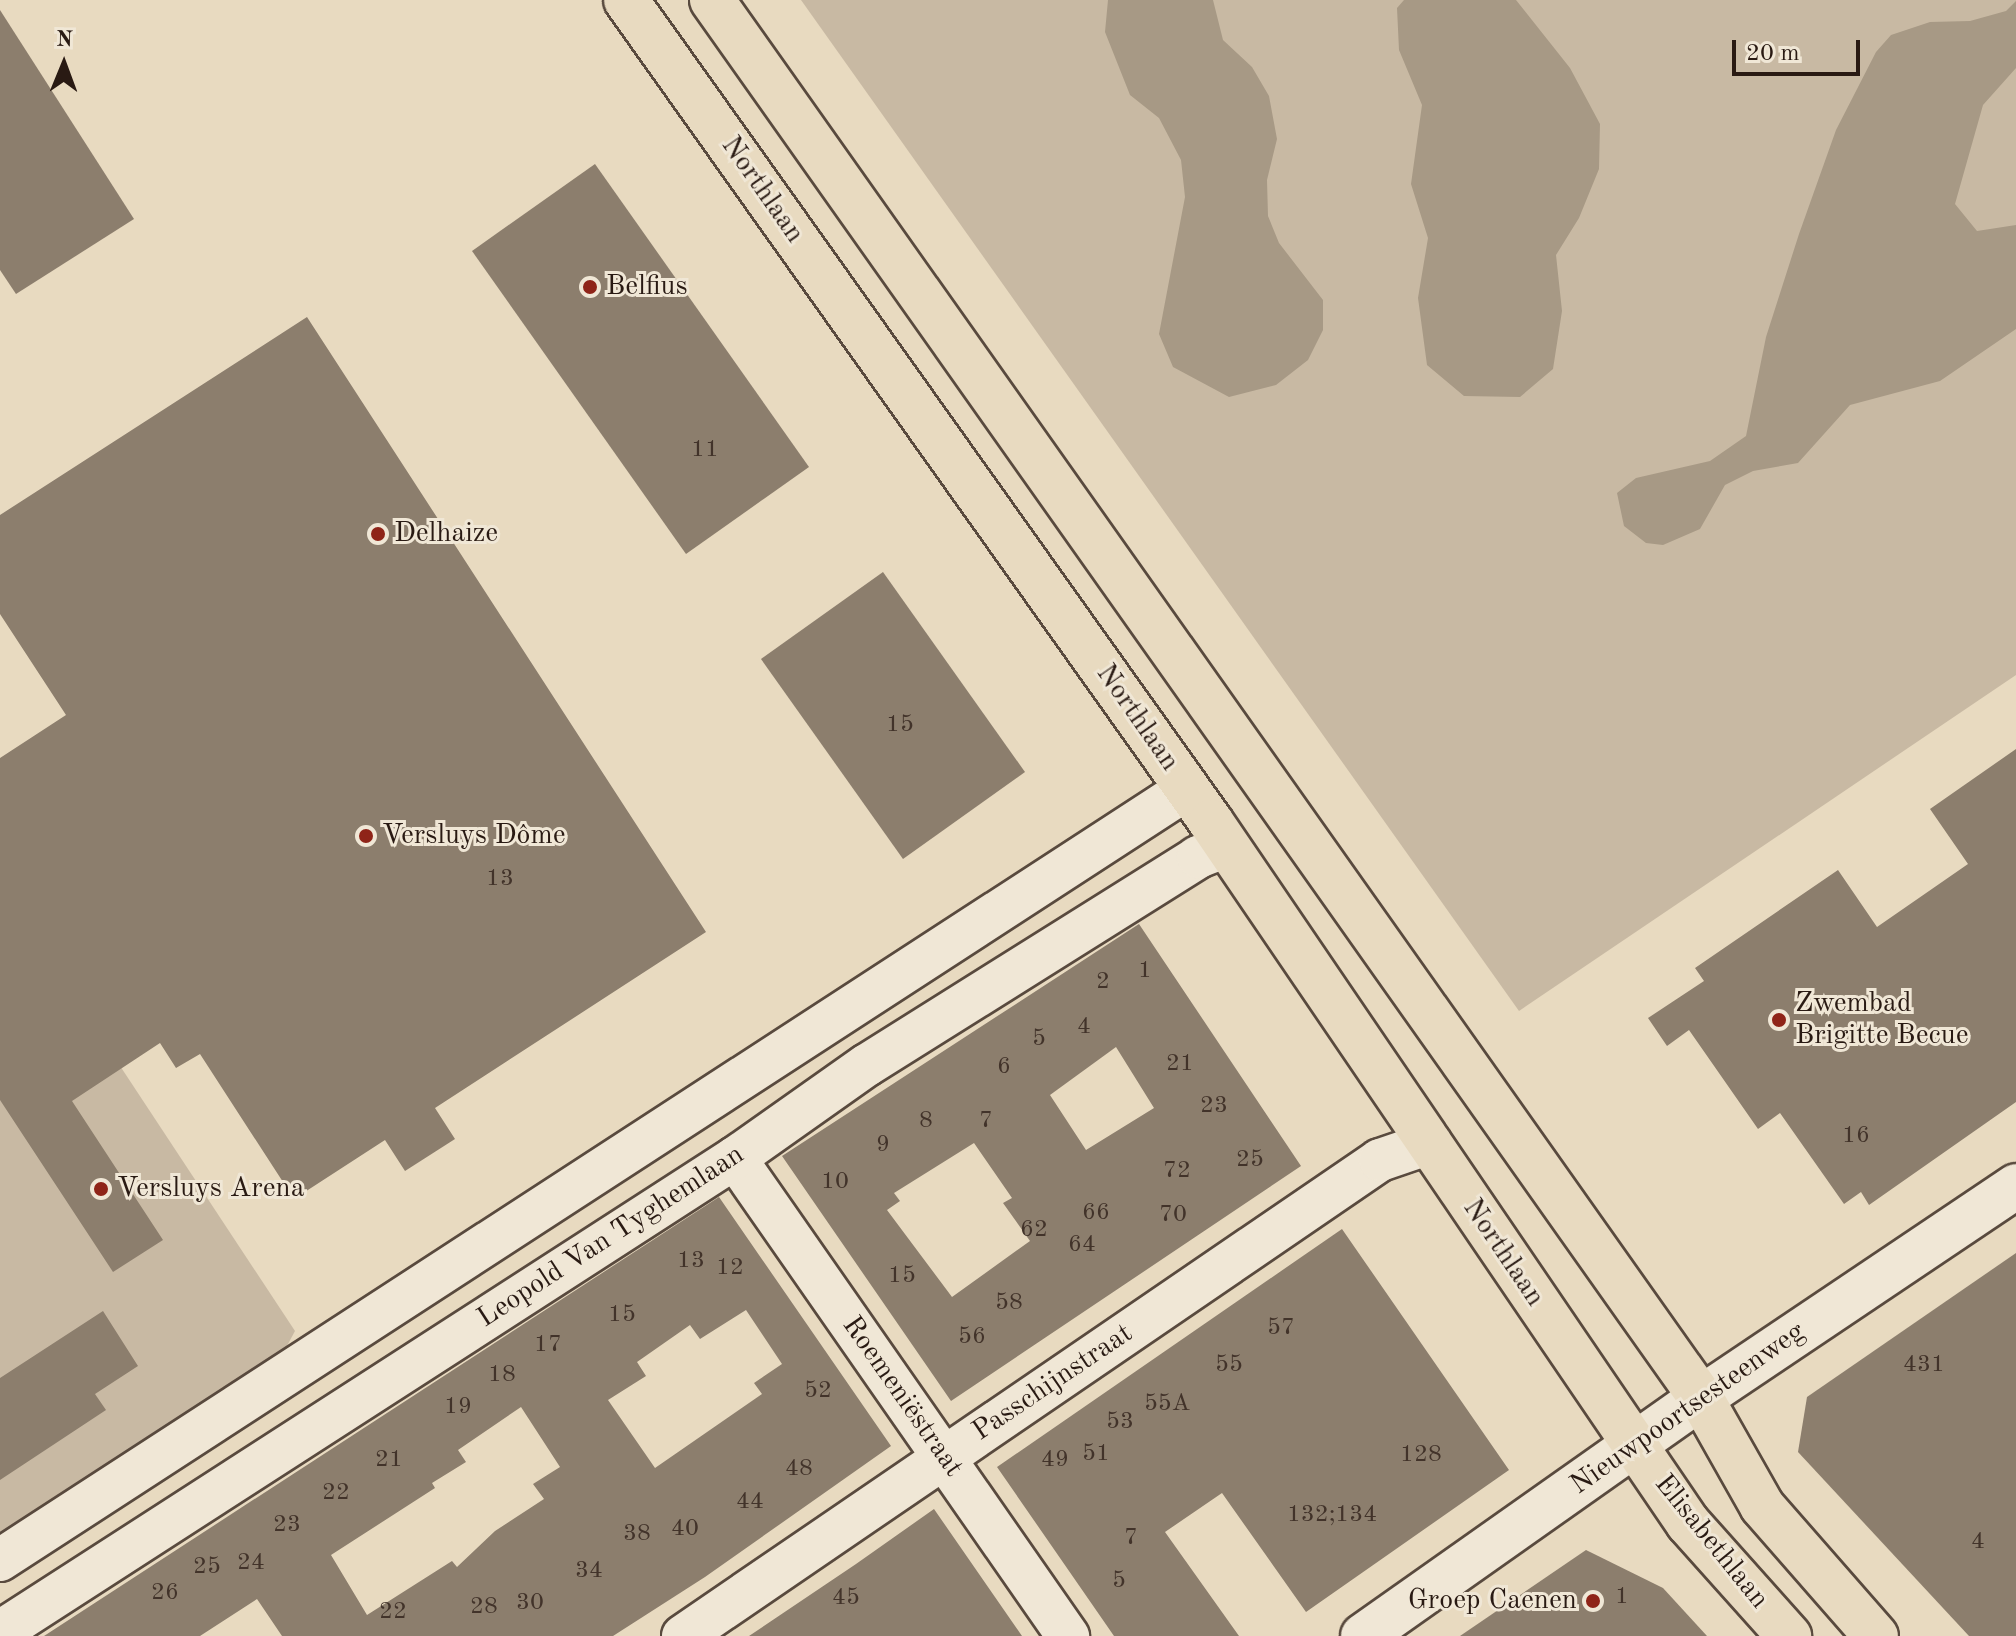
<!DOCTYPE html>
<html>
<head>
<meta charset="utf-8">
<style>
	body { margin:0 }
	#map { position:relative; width:2016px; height:1636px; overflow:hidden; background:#e8dac0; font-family:"Old Standard TT",serif }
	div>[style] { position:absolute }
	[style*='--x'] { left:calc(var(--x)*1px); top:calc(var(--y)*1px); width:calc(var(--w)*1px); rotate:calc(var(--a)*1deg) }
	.green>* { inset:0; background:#c8b9a3 }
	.water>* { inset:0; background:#a79985 }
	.building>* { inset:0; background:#8c7e6d }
	.roads { filter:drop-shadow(2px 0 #594a3e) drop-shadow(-2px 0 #594a3e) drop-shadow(0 2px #594a3e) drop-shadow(0 -2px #594a3e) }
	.minor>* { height:42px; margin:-21px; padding:0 21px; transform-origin:21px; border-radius:21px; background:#f0e7d6 }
	.tertiary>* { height:44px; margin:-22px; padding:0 22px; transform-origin:22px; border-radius:22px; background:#f0e7d6 }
	.secondary>* { height:44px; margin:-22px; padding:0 22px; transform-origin:22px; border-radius:22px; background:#f0e7d6 }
	.primary>* { height:44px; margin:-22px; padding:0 22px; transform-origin:22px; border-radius:22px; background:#e8dac0 }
	.dots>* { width:22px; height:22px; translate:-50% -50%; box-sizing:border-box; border:4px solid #f0e7d6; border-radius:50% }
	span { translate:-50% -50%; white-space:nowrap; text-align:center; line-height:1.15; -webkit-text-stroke:6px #f0e7d6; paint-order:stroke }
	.number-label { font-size:24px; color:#42332a }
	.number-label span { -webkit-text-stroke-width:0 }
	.street-label { font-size:28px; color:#291a13 }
	.poi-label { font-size:28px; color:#291a13 }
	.left { translate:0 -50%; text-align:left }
	.right { translate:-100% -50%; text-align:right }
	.north { position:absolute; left:24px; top:24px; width:80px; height:80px; -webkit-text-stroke:6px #f0e7d6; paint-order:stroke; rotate:1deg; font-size:22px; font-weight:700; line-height:32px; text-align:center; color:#291a13 }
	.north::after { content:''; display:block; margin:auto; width:28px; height:36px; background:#291a13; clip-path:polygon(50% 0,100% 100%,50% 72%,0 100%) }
	.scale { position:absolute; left:1732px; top:40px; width:128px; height:36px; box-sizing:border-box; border:4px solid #291a13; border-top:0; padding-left:10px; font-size:24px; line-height:28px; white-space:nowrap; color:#291a13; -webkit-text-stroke:6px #f0e7d6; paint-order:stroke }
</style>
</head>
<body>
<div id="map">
	<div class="green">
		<div style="clip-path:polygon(801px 0,2016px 0,2016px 675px,1519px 1011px)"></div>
		<div style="clip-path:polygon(0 884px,295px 1331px,274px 1370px,0 1549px)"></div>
	</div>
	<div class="water">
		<div style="clip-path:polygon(1108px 0,1213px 0,1223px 40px,1252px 67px,1269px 96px,1277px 139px,1267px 180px,1268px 216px,1279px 243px,1323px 300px,1323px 330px,1308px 360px,1276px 385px,1229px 397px,1173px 367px,1159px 334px,1185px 197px,1181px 160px,1159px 118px,1130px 95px,1105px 32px)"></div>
		<div style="clip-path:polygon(1404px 0,1516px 0,1570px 68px,1600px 124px,1599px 169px,1579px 218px,1556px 255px,1562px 311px,1553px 369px,1520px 397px,1464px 396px,1427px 365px,1418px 298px,1428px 238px,1411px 184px,1422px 105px,1399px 50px,1397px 8px)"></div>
		<div style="clip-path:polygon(2016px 1px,2016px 68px,1983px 105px,1955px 204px,1977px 231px,2016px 225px,2016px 329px,1940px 381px,1850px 405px,1798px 463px,1753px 471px,1725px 485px,1700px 529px,1663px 545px,1646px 543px,1624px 526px,1617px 493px,1636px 478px,1710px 461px,1746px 436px,1766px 337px,1799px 234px,1836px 130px,1876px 52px,1891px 35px,1930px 22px,1970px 21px,2006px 11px)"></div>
	</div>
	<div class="building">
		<div style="clip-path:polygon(0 10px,134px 219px,16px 294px,0 270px)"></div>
		<div style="clip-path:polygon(595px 164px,809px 467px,686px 554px,472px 251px)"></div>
		<div style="clip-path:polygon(307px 317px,706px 932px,435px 1108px,455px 1139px,405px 1171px,385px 1140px,294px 1199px,200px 1054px,176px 1068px,160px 1043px,72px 1101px,163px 1240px,113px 1272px,0 1100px,0 758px,66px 715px,0 614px,0 515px)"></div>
		<div style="clip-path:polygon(883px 572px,1025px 772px,903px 859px,761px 659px)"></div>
		<div style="clip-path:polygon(2016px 749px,2016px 1102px,1869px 1205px,1861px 1192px,1844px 1204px,1780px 1113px,1758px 1129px,1689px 1030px,1667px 1046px,1648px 1018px,1704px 981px,1695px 968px,1838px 870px,1877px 927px,1968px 864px,1930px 809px)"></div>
		<div style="clip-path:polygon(evenodd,1139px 924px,1301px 1166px,951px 1401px,782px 1156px,1139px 924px,1116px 1047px,1154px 1108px,1086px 1150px,1050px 1095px,1116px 1047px,1139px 924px,974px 1143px,1012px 1198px,1003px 1203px,1030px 1241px,952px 1297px,887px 1210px,900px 1201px,894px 1193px,974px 1143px)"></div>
		<div style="clip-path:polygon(evenodd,719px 1197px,891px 1446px,705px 1577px,613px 1636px,282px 1636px,257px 1599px,200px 1636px,44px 1636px,719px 1197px,746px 1310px,782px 1364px,754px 1383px,762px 1394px,655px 1468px,608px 1400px,646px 1376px,637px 1362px,690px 1325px,700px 1339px,746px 1310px,719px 1197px,521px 1407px,560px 1467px,533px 1484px,544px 1499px,495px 1531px,457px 1567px,452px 1561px,367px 1615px,331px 1555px,435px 1488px,432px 1483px,466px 1462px,458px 1450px,521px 1407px)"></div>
		<div style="clip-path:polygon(1342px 1229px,1509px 1470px,1306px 1612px,1222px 1493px,1165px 1532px,1239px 1636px,1114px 1636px,997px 1467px)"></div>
		<div style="clip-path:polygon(2016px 1253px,2016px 1636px,1969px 1636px,1798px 1452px,1807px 1397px)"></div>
		<div style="clip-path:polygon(103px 1311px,138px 1366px,95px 1394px,106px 1410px,0 1480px,0 1378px)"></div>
		<div style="clip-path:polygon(934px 1509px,1022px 1636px,749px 1636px,856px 1564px)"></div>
		<div style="clip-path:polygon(1586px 1550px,1663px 1588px,1707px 1636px,1460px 1636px)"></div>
	</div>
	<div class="roads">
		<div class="minor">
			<div style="--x:735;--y:1158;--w:583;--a:55.14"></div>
			<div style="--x:0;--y:1560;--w:1415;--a:-33.01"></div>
			<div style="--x:0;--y:1632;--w:875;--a:-32.82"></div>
			<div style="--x:735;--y:1158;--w:161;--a:-35.2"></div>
			<div style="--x:867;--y:1065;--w:391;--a:-32.1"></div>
			<div style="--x:1198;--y:857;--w:28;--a:-21"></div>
			<div style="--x:683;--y:1636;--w:844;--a:-34.33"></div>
			<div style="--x:1380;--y:1160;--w:53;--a:-18.8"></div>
		</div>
		<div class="tertiary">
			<div style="--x:1701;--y:1398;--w:380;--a:-33.9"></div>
		</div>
		<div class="secondary">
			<div style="--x:1363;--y:1636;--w:413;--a:-35.2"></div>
		</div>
		<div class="primary">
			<div style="--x:626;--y:0;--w:1009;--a:54.56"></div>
			<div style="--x:1211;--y:822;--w:848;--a:55.77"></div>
			<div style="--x:1688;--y:1523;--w:152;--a:48.2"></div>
			<div style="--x:712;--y:0;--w:1712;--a:54.72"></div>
			<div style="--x:1701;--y:1398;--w:124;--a:60.5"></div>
			<div style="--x:1762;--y:1506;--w:173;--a:48.8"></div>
		</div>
	</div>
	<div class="dots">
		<div style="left:590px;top:287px;background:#8f2418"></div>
		<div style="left:378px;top:534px;background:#8f2418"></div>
		<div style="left:366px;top:836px;background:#8f2418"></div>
		<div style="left:1779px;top:1020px;background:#8f2418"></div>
		<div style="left:101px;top:1189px;background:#8f2418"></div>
		<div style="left:1593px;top:1601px;background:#8f2418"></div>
	</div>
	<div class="number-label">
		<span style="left:705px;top:451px">11</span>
		<span style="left:900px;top:726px">15</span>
		<span style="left:500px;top:880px">13</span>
		<span style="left:1145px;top:972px">1</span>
		<span style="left:1103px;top:983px">2</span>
		<span style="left:1084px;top:1028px">4</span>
		<span style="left:1039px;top:1040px">5</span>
		<span style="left:1180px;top:1065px">21</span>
		<span style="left:1004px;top:1068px">6</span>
		<span style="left:1214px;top:1107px">23</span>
		<span style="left:926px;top:1122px">8</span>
		<span style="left:986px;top:1122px">7</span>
		<span style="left:1856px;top:1137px">16</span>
		<span style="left:883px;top:1146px">9</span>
		<span style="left:1250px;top:1161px">25</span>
		<span style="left:1177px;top:1172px">72</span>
		<span style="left:835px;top:1183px">10</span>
		<span style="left:1096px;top:1214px">66</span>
		<span style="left:1173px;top:1216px">70</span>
		<span style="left:1034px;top:1231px">62</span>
		<span style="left:1082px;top:1246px">64</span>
		<span style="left:691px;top:1262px">13</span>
		<span style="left:730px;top:1269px">12</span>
		<span style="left:902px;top:1277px">15</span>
		<span style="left:1009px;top:1304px">58</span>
		<span style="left:622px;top:1316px">15</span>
		<span style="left:1281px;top:1329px">57</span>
		<span style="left:972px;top:1338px">56</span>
		<span style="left:548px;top:1346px">17</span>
		<span style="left:1229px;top:1366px">55</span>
		<span style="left:1924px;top:1366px">431</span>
		<span style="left:502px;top:1376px">18</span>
		<span style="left:818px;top:1392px">52</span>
		<span style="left:1167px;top:1405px">55A</span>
		<span style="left:458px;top:1408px">19</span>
		<span style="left:1120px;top:1423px">53</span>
		<span style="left:1096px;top:1455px">51</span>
		<span style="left:1421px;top:1456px">128</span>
		<span style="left:389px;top:1461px">21</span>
		<span style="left:1055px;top:1461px">49</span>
		<span style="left:799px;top:1470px">48</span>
		<span style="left:336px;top:1494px">22</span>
		<span style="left:750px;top:1503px">44</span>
		<span style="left:1332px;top:1516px">132;134</span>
		<span style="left:287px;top:1526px">23</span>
		<span style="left:685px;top:1530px">40</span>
		<span style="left:637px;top:1535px">38</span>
		<span style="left:1131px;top:1539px">7</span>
		<span style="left:1978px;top:1543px">4</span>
		<span style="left:251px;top:1564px">24</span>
		<span style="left:207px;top:1568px">25</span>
		<span style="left:589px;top:1572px">34</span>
		<span style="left:1119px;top:1582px">5</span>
		<span style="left:165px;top:1594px">26</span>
		<span style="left:1622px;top:1598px">1</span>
		<span style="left:846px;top:1599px">45</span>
		<span style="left:530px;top:1604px">30</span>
		<span style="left:484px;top:1608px">28</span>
		<span style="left:393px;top:1613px">22</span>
	</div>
	<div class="street-label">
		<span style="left:762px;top:190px;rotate:55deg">Northlaan</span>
		<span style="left:1137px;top:718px;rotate:55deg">Northlaan</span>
		<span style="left:611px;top:1237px;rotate:-33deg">Leopold Van Tyghemlaan</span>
		<span style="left:1503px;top:1253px;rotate:56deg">Northlaan</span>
		<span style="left:1053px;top:1383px;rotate:-34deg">Passchijnstraat</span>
		<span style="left:902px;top:1397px;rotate:55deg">Roemeniëstraat</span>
		<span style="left:1688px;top:1409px;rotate:-35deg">Nieuwpoortsesteenweg</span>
		<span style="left:1711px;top:1542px;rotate:51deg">Elisabethlaan</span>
	</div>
	<div class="poi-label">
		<span class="left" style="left:606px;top:287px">Belfius</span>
		<span class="left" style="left:394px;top:534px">Delhaize</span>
		<span class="left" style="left:382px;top:836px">Versluys Dôme</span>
		<span class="left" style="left:1795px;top:1020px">Zwembad<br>Brigitte Becue</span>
		<span class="left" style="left:117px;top:1189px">Versluys Arena</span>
		<span class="right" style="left:1577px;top:1601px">Groep Caenen</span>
	</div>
	<div class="north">N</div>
	<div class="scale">20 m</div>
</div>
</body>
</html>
